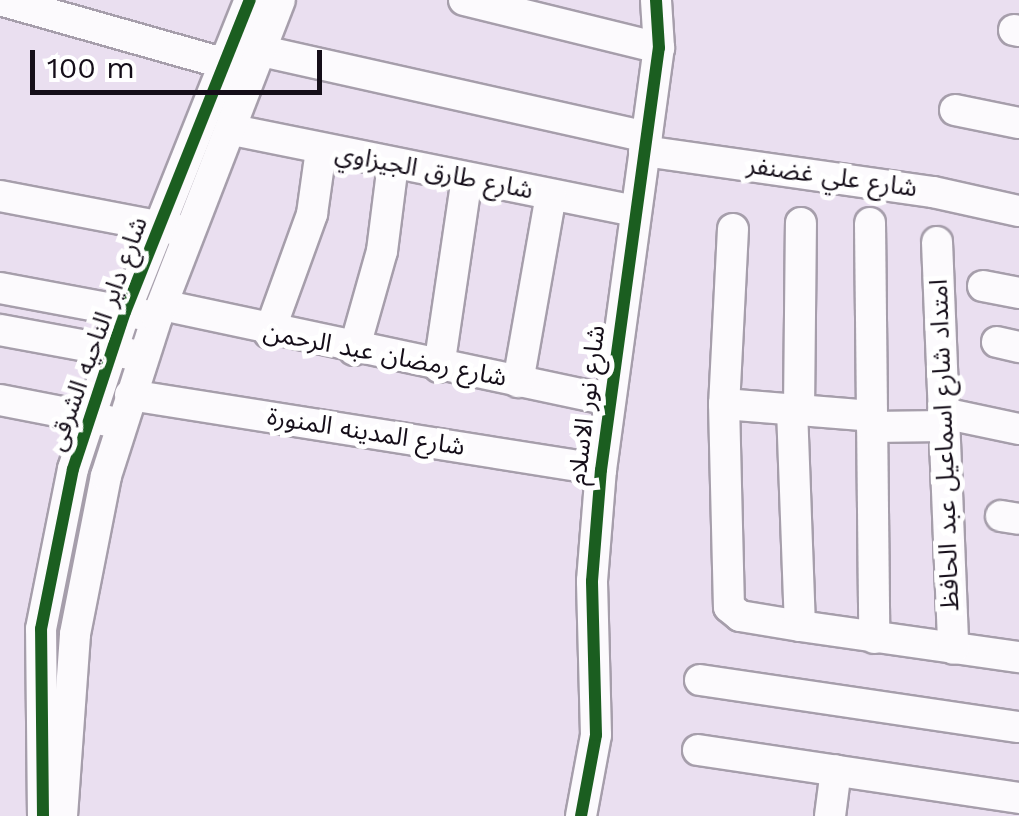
<!DOCTYPE html>
<html>
<head>
<meta charset="utf-8">
<style>
	body { margin:0 }
	#map { position:relative; width:1019px; height:816px; overflow:hidden; background:#eadff0; font-family:"Work Sans","Noto Sans Arabic",sans-serif }
	div>[style] { position:absolute }
	[style*='--x'] { left:calc(var(--x)*1px); top:calc(var(--y)*1px); width:calc(var(--w)*1px); rotate:calc(var(--a)*1deg) }
	.roads { filter:drop-shadow(2px 0 #a69eab) drop-shadow(-2px 0 #a69eab) drop-shadow(0 2px #a69eab) drop-shadow(0 -2px #a69eab) }
	.minor>* { height:30px; margin:-15px; padding:0 15px; transform-origin:15px; border-radius:15px; background:#fcfafd }
	.cycleway>* { height:12px; margin:-6px; padding:0 6px; transform-origin:6px; border-radius:6px; background:#1b5e20 }
	span { translate:-50% -50%; white-space:nowrap; text-align:center; line-height:1.15; -webkit-text-stroke:10px #fff; paint-order:stroke }
	.street-label { font-size:25px; color:#150e19 }
	.scale { position:absolute; left:30px; top:50px; width:292px; height:45px; box-sizing:border-box; border:5px solid #150e19; border-top:0; padding-left:12px; font-size:30px; line-height:35px; white-space:nowrap; color:#150e19; -webkit-text-stroke:8px #fff; paint-order:stroke }
</style>
</head>
<body>
<div id="map">
	<div class="roads">
		<div class="minor">
			<div style="--x:0;--y:0;--w:257;--a:15.8"></div>
			<div style="--x:464;--y:0;--w:201;--a:13.8"></div>
			<div style="--x:1014;--y:30;--w:5;--a:11"></div>
			<div style="--x:262;--y:51;--w:394;--a:12.6"></div>
			<div style="--x:955;--y:110;--w:65;--a:11.5"></div>
			<div style="--x:233;--y:130;--w:410;--a:11.4"></div>
			<div style="--x:644;--y:151;--w:292;--a:8.1"></div>
			<div style="--x:933;--y:192;--w:88;--a:12.5"></div>
			<div style="--x:0;--y:196;--w:181;--a:10.8"></div>
			<div style="--x:870;--y:223;--w:415;--a:89.4"></div>
			<div style="--x:733;--y:229;--w:175;--a:92.9"></div>
			<div style="--x:724;--y:404;--w:203;--a:88.6"></div>
			<div style="--x:729;--y:607;--w:14;--a:39"></div>
			<div style="--x:740;--y:616;--w:61;--a:9.5"></div>
			<div style="--x:800;--y:626;--w:221;--a:8.1"></div>
			<div style="--x:937;--y:242;--w:407;--a:87.7"></div>
			<div style="--x:983;--y:286;--w:37;--a:11"></div>
			<div style="--x:0;--y:288;--w:147;--a:10.6"></div>
			<div style="--x:162;--y:305;--w:457;--a:12"></div>
			<div style="--x:0;--y:330;--w:132;--a:10.5"></div>
			<div style="--x:269;--y:333;--w:127;--a:-70.1"></div>
			<div style="--x:312;--y:214;--w:65;--a:-82"></div>
			<div style="--x:997;--y:342;--w:23;--a:13"></div>
			<div style="--x:354;--y:350;--w:103;--a:-74.2"></div>
			<div style="--x:382;--y:251;--w:88;--a:-82.8"></div>
			<div style="--x:439;--y:367;--w:191;--a:-81.6"></div>
			<div style="--x:518;--y:382;--w:190;--a:-80"></div>
			<div style="--x:130;--y:395;--w:477;--a:9"></div>
			<div style="--x:0;--y:400;--w:110;--a:11"></div>
			<div style="--x:724;--y:404;--w:148;--a:4.6"></div>
			<div style="--x:792;--y:409;--w:217;--a:87.9"></div>
			<div style="--x:799;--y:410;--w:187;--a:-89.4"></div>
			<div style="--x:943;--y:413;--w:78;--a:11.9"></div>
			<div style="--x:872;--y:427;--w:72;--a:-0.8"></div>
			<div style="--x:1001;--y:516;--w:18;--a:9"></div>
			<div style="--x:700;--y:680;--w:322;--a:8.4"></div>
			<div style="--x:698;--y:750;--w:325;--a:8.5"></div>
			<div style="--x:43;--y:816;--w:187;--a:-90.6"></div>
			<div style="--x:41;--y:629;--w:163;--a:-78.7"></div>
			<div style="--x:73;--y:469;--w:165;--a:-71.7"></div>
			<div style="--x:125;--y:312;--w:336;--a:-68.2"></div>
			<div style="--x:62;--y:816;--w:182;--a:-85.9"></div>
			<div style="--x:75;--y:634;--w:161;--a:-78.9"></div>
			<div style="--x:106;--y:476;--w:167;--a:-72.2"></div>
			<div style="--x:157;--y:317;--w:340;--a:-68.8"></div>
			<div style="--x:581;--y:816;--w:82;--a:-79.5"></div>
			<div style="--x:596;--y:735;--w:154;--a:-91.5"></div>
			<div style="--x:592;--y:581;--w:111;--a:-85.4"></div>
			<div style="--x:601;--y:470;--w:426;--a:-82.2"></div>
			<div style="--x:659;--y:48;--w:48;--a:-93.6"></div>
			<div style="--x:830;--y:816;--w:46;--a:-82.6"></div>
		</div>
	</div>
	<div class="cycleway">
		<div style="--x:43;--y:816;--w:187;--a:-90.6"></div>
		<div style="--x:41;--y:629;--w:163;--a:-78.7"></div>
		<div style="--x:73;--y:469;--w:165;--a:-71.7"></div>
		<div style="--x:125;--y:312;--w:336;--a:-68.2"></div>
		<div style="--x:581;--y:816;--w:82;--a:-79.5"></div>
		<div style="--x:596;--y:735;--w:154;--a:-91.5"></div>
		<div style="--x:592;--y:581;--w:111;--a:-85.4"></div>
		<div style="--x:601;--y:470;--w:426;--a:-82.2"></div>
		<div style="--x:659;--y:48;--w:48;--a:-93.6"></div>
	</div>
	<div class="street-label">
		<span style="left:434px;top:172px;rotate:11deg">شارع طارق الجيزاوي</span>
		<span style="left:832px;top:177px;rotate:8deg">شارع علي غضنفر</span>
		<span style="left:98px;top:334px;rotate:-70deg">شارع داير الناحيه الشرقى</span>
		<span style="left:385px;top:355px;rotate:11deg">شارع رمضان عبد الرحمن</span>
		<span style="left:587px;top:405px;rotate:-83deg">شارع نور الاسلام</span>
		<span style="left:366px;top:432px;rotate:9deg">شارع المدينه المنورة</span>
		<span style="left:945px;top:445px;rotate:-92deg">امتداد شارع اسماعيل عبد الحافظ</span>
	</div>
	<div class="scale">100 m</div>
</div>
</body>
</html>
